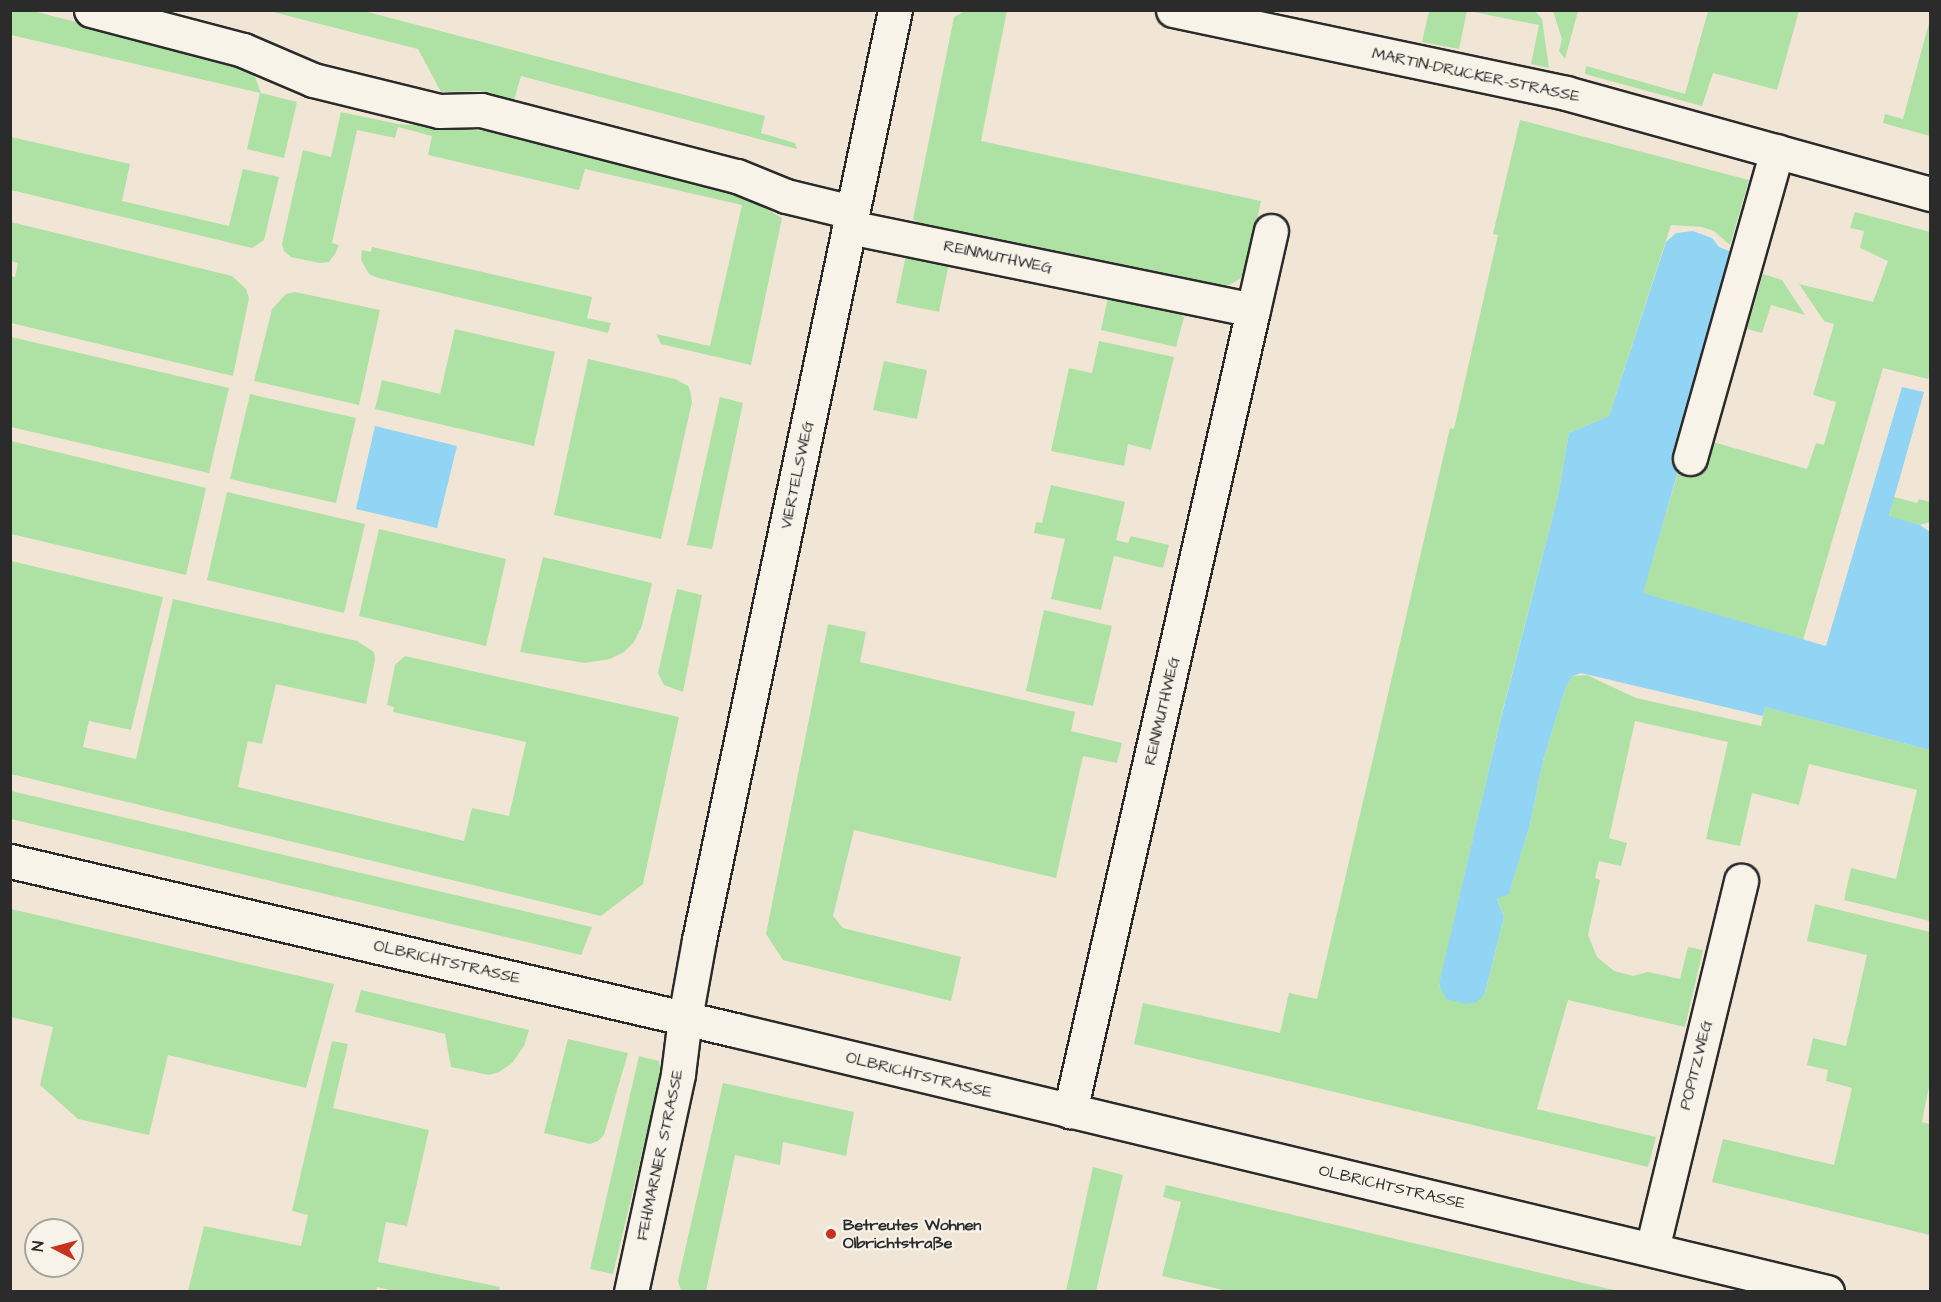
<!DOCTYPE html>
<html>
<head>
<meta charset="utf-8">
<style>
	body { margin:0 }
	#map { position:relative; width:1941px; height:1302px; overflow:hidden; background:#f1e5d6; font-family:"Architects Daughter",sans-serif }
	div>[style] { position:absolute }
	[style*='--x'] { left:calc(var(--x)*1px); top:calc(var(--y)*1px); width:calc(var(--w)*1px); rotate:calc(var(--a)*1deg) }
	.green>* { inset:0; background:#aee2a4 }
	.water>* { inset:0; background:#92d4f4 }
	.roads { filter:drop-shadow(2px 0 #2b2b2b) drop-shadow(-2px 0 #2b2b2b) drop-shadow(0 2px #2b2b2b) drop-shadow(0 -2px #2b2b2b) }
	.minor>* { height:33px; margin:-16.5px; padding:0 16.5px; transform-origin:16.5px; border-radius:16.5px; background:#f7f3e8 }
	.dots>* { width:16px; height:16px; translate:-50% -50%; box-sizing:border-box; border:3px solid #f7f3e8; border-radius:50% }
	span { translate:-50% -50%; white-space:nowrap; text-align:center; line-height:1.15; -webkit-text-stroke:4.5px #f7f3e8; paint-order:stroke }
	.street-label { font-size:16px; color:#2b2b2b }
	.poi-label { font-size:16px; color:#2b2b2b; font-weight:700 }
	.left { translate:0 -50%; text-align:left }
	.frame { position:absolute; inset:0; border:12px solid #2b2b2b; pointer-events:none }
	.north { position:absolute; left:24px; top:1218px; width:60px; height:60px; box-sizing:border-box; background:#f7f3e8; border:2px solid #a5a39c; border-radius:50%; rotate:276deg; font-size:16px; font-weight:700; line-height:24px; text-align:center; color:#2b2b2b }
	.north::after { content:''; display:block; margin:auto; width:21px; height:27px; background:#c8321e; clip-path:polygon(50% 0,100% 100%,50% 72%,0 100%) }
</style>
</head>
<body>
<div id="map">
	<div class="green">
		<div style="clip-path:polygon(11px 11px,33px 11px,241px 64px,254px 74px,261px 93px,297px 102px,284px 158px,247px 149px,260px 93px,11px 35px)"></div>
		<div style="clip-path:polygon(269px 11px,364px 11px,765px 116px,761px 133px,795px 143px,797px 149px,521px 76px,514px 100px,480px 91px,441px 92px,418px 49px)"></div>
		<div style="clip-path:polygon(965px 11px,1007px 11px,981px 141px,1261px 201px,1247px 266px,1240px 279px,1225px 287px,923px 227px,913px 219px,954px 17px)"></div>
		<div style="clip-path:polygon(1429px 11px,1467px 11px,1459px 49px,1422px 42px)"></div>
		<div style="clip-path:polygon(1469px 11px,1535px 11px,1542px 19px,1549px 68px,1531px 64px,1539px 25px)"></div>
		<div style="clip-path:polygon(1553px 11px,1578px 11px,1565px 59px,1559px 51px,1562px 39px)"></div>
		<div style="clip-path:polygon(1708px 11px,1799px 11px,1777px 90px,1713px 73px,1702px 106px,1585px 74px,1586px 66px,1685px 94px)"></div>
		<div style="clip-path:polygon(1930px 19px,1930px 136px,1883px 123px,1885px 114px,1903px 119px)"></div>
		<div style="clip-path:polygon(341px 112px,398px 124px,501px 132px,711px 184px,746px 197px,782px 218px,751px 365px,661px 344px,656px 334px,710px 346px,742px 205px,585px 169px,579px 190px,428px 155px,432px 136px,398px 127px,395px 138px,357px 130px,332px 243px,339px 245px,335px 254px,329px 262px,320px 263px,291px 257px,284px 251px,282px 244px,303px 150px,331px 157px)"></div>
		<div style="clip-path:polygon(1520px 120px,1749px 180px,1730px 245px,1714px 231px,1702px 227px,1671px 225px,1609px 416px,1569px 433px,1558px 496px,1501px 717px,1439px 986px,1485px 993px,1504px 917px,1497px 898px,1509px 893px,1530px 824px,1543px 761px,1566px 686px,1573px 676px,1587px 675px,1636px 698px,1761px 726px,1765px 707px,1930px 750px,1930px 921px,1844px 900px,1851px 868px,1896px 879px,1917px 790px,1809px 764px,1799px 805px,1752px 793px,1740px 846px,1706px 839px,1728px 742px,1635px 721px,1609px 838px,1627px 843px,1621px 866px,1599px 861px,1595px 878px,1600px 880px,1588px 935px,1597px 957px,1614px 971px,1633px 976px,1648px 972px,1680px 979px,1688px 947px,1703px 950px,1685px 1027px,1568px 1000px,1537px 1109px,1656px 1137px,1648px 1167px,1134px 1044px,1143px 1003px,1280px 1033px,1289px 993px,1317px 999px,1450px 428px,1454px 429px,1498px 235px,1493px 234px)"></div>
		<div style="clip-path:polygon(11px 137px,130px 164px,122px 201px,229px 226px,243px 169px,279px 177px,264px 240px,252px 248px,11px 190px)"></div>
		<div style="clip-path:polygon(1855px 212px,1930px 232px,1930px 369px,1928px 379px,1883px 368px,1803px 640px,1642px 593px,1683px 456px,1704px 463px,1713px 442px,1807px 469px,1816px 443px,1824px 445px,1836px 402px,1813px 395px,1834px 324px,1824px 321px,1799px 284px,1873px 302px,1888px 261px,1860px 248px,1864px 231px,1850px 228px)"></div>
		<div style="clip-path:polygon(11px 222px,232px 276px,246px 289px,249px 298px,233px 376px,11px 323px,11px 276px,15px 277px,18px 263px,11px 261px)"></div>
		<div style="clip-path:polygon(372px 247px,592px 297px,587px 318px,611px 323px,608px 333px,378px 278px,369px 274px,361px 260px,362px 250px,371px 252px)"></div>
		<div style="clip-path:polygon(906px 255px,949px 263px,939px 312px,896px 303px)"></div>
		<div style="clip-path:polygon(1763px 274px,1782px 280px,1805px 315px,1771px 305px,1762px 333px,1747px 329px)"></div>
		<div style="clip-path:polygon(295px 292px,380px 310px,359px 405px,254px 381px,272px 309px,286px 294px)"></div>
		<div style="clip-path:polygon(1108px 297px,1177px 312px,1184px 317px,1176px 347px,1101px 330px)"></div>
		<div style="clip-path:polygon(455px 329px,555px 352px,534px 446px,375px 409px,382px 380px,440px 394px)"></div>
		<div style="clip-path:polygon(11px 337px,229px 388px,209px 473px,11px 427px)"></div>
		<div style="clip-path:polygon(1099px 341px,1174px 357px,1151px 450px,1128px 444px,1124px 466px,1051px 451px,1069px 368px,1092px 373px)"></div>
		<div style="clip-path:polygon(588px 359px,675px 379px,688px 386px,690px 390px,692px 402px,661px 539px,554px 515px)"></div>
		<div style="clip-path:polygon(884px 361px,927px 370px,917px 419px,873px 410px)"></div>
		<div style="clip-path:polygon(250px 394px,356px 418px,336px 503px,230px 479px)"></div>
		<div style="clip-path:polygon(720px 397px,743px 403px,712px 549px,687px 545px)"></div>
		<div style="clip-path:polygon(11px 441px,206px 488px,186px 575px,11px 534px)"></div>
		<div style="clip-path:polygon(1051px 485px,1125px 502px,1116px 540px,1128px 543px,1131px 536px,1169px 545px,1163px 568px,1114px 556px,1101px 610px,1051px 599px,1065px 539px,1034px 533px,1036px 522px,1042px 523px)"></div>
		<div style="clip-path:polygon(227px 492px,365px 524px,344px 613px,207px 580px)"></div>
		<div style="clip-path:polygon(1894px 497px,1917px 503px,1919px 499px,1930px 502px,1930px 522px,1920px 525px,1889px 517px)"></div>
		<div style="clip-path:polygon(379px 529px,506px 559px,486px 646px,359px 616px)"></div>
		<div style="clip-path:polygon(543px 557px,652px 583px,642px 626px,634px 642px,624px 652px,610px 659px,585px 663px,520px 652px)"></div>
		<div style="clip-path:polygon(11px 561px,163px 597px,131px 730px,89px 721px,83px 747px,136px 759px,173px 599px,357px 641px,374px 652px,375px 660px,366px 704px,276px 684px,262px 744px,248px 741px,238px 787px,464px 841px,472px 808px,509px 816px,526px 742px,393px 712px,394px 707px,387px 705px,395px 665px,405px 656px,679px 717px,643px 884px,601px 916px,11px 774px)"></div>
		<div style="clip-path:polygon(677px 589px,702px 595px,683px 692px,664px 685px,658px 673px)"></div>
		<div style="clip-path:polygon(1044px 610px,1112px 626px,1093px 706px,1026px 691px)"></div>
		<div style="clip-path:polygon(828px 624px,866px 632px,860px 662px,1075px 712px,1071px 731px,1122px 743px,1117px 763px,1083px 756px,1056px 878px,854px 830px,833px 916px,843px 928px,961px 957px,951px 1001px,783px 960px,766px 934px)"></div>
		<div style="clip-path:polygon(11px 791px,592px 927px,581px 955px,11px 819px)"></div>
		<div style="clip-path:polygon(1815px 904px,1930px 932px,1930px 1081px,1922px 1122px,1930px 1124px,1930px 1235px,1712px 1182px,1723px 1139px,1834px 1165px,1852px 1088px,1826px 1081px,1828px 1070px,1807px 1065px,1813px 1038px,1846px 1046px,1867px 955px,1807px 941px)"></div>
		<div style="clip-path:polygon(11px 909px,334px 984px,306px 1088px,168px 1055px,149px 1135px,78px 1119px,40px 1085px,53px 1027px,11px 1017px)"></div>
		<div style="clip-path:polygon(361px 990px,529px 1030px,524px 1046px,512px 1063px,499px 1072px,489px 1075px,451px 1067px,445px 1034px,355px 1012px)"></div>
		<div style="clip-path:polygon(568px 1039px,628px 1053px,604px 1135px,598px 1141px,590px 1144px,544px 1133px)"></div>
		<div style="clip-path:polygon(332px 1041px,348px 1044px,333px 1108px,429px 1130px,407px 1226px,386px 1222px,378px 1262px,500px 1287px,499px 1291px,398px 1292px,377px 1287px,376px 1292px,188px 1291px,204px 1226px,301px 1246px,308px 1215px,292px 1211px)"></div>
		<div style="clip-path:polygon(639px 1056px,659px 1061px,661px 1073px,613px 1274px,590px 1269px)"></div>
		<div style="clip-path:polygon(723px 1083px,854px 1112px,846px 1156px,783px 1142px,780px 1165px,735px 1155px,706px 1291px,681px 1291px,678px 1281px)"></div>
		<div style="clip-path:polygon(1093px 1167px,1123px 1175px,1096px 1291px,1066px 1291px)"></div>
		<div style="clip-path:polygon(1166px 1185px,1592px 1285px,1619px 1291px,1232px 1292px,1162px 1276px,1181px 1202px,1163px 1197px)"></div>
	</div>
	<div class="water">
		<div style="clip-path:polygon(1693px 231px,1712px 238px,1719px 247px,1740px 255px,1643px 593px,1826px 646px,1902px 387px,1924px 392px,1889px 516px,1920px 525px,1930px 532px,1930px 750px,1765px 707px,1763px 716px,1581px 673px,1573px 676px,1566px 686px,1543px 761px,1530px 824px,1509px 894px,1497px 899px,1504px 917px,1485px 993px,1477px 1002px,1466px 1004px,1446px 999px,1439px 984px,1500px 722px,1558px 496px,1569px 433px,1609px 416px,1666px 242px,1676px 233px)"></div>
		<div style="clip-path:polygon(375px 426px,457px 446px,437px 528px,356px 509px)"></div>
	</div>
	<div class="roads">
		<div class="minor">
			<div style="--x:91;--y:10;--w:157;--a:14.7"></div>
			<div style="--x:243;--y:50;--w:76;--a:23.2"></div>
			<div style="--x:313;--y:80;--w:130;--a:13.8"></div>
			<div style="--x:439;--y:111;--w:42;--a:-1.4"></div>
			<div style="--x:481;--y:110;--w:264;--a:14.5"></div>
			<div style="--x:737;--y:176;--w:53;--a:22.2"></div>
			<div style="--x:786;--y:196;--w:68;--a:13.6"></div>
			<div style="--x:1173;--y:10;--w:402;--a:11.9"></div>
			<div style="--x:1566;--y:93;--w:378;--a:15.5"></div>
			<div style="--x:849;--y:227;--w:412;--a:11.6"></div>
			<div style="--x:1253;--y:310;--w:822;--a:102.87"></div>
			<div style="--x:1253;--y:310;--w:81;--a:-77.2"></div>
			<div style="--x:1690;--y:458;--w:319;--a:-74.2"></div>
			<div style="--x:10;--y:861;--w:744;--a:13.12"></div>
			<div style="--x:735;--y:1030;--w:1123;--a:13.49"></div>
			<div style="--x:1652;--y:1249;--w:379;--a:-76.4"></div>
			<div style="--x:631;--y:1292;--w:223;--a:-77.8"></div>
			<div style="--x:678;--y:1074;--w:56;--a:-82.9"></div>
			<div style="--x:685;--y:1018;--w:79;--a:-79.8"></div>
			<div style="--x:699;--y:940;--w:950;--a:-78.1"></div>
		</div>
	</div>
	<div class="dots">
		<div style="left:831px;top:1234px;background:#c8321e"></div>
	</div>
	<div class="street-label">
		<span style="left:1476px;top:75px;rotate:12deg">MARTIN-DRUCKER-STRASSE</span>
		<span style="left:998px;top:257px;rotate:12deg">REINMUTHWEG</span>
		<span style="left:797px;top:475px;rotate:-78deg">VIERTELSWEG</span>
		<span style="left:1162px;top:711px;rotate:-77deg">REINMUTHWEG</span>
		<span style="left:447px;top:962px;rotate:13deg">OLBRICHTSTRASSE</span>
		<span style="left:1696px;top:1065px;rotate:-76deg">POPITZWEG</span>
		<span style="left:919px;top:1075px;rotate:14deg">OLBRICHTSTRASSE</span>
		<span style="left:660px;top:1155px;rotate:-78deg">FEHMARNER STRASSE</span>
		<span style="left:1392px;top:1187px;rotate:13deg">OLBRICHTSTRASSE</span>
	</div>
	<div class="poi-label">
		<span class="left" style="left:843px;top:1234px">Betreutes Wohnen<br>Olbrichtstraße</span>
	</div>
	<div class="frame"></div>
	<div class="north">N</div>
</div>
</body>
</html>
